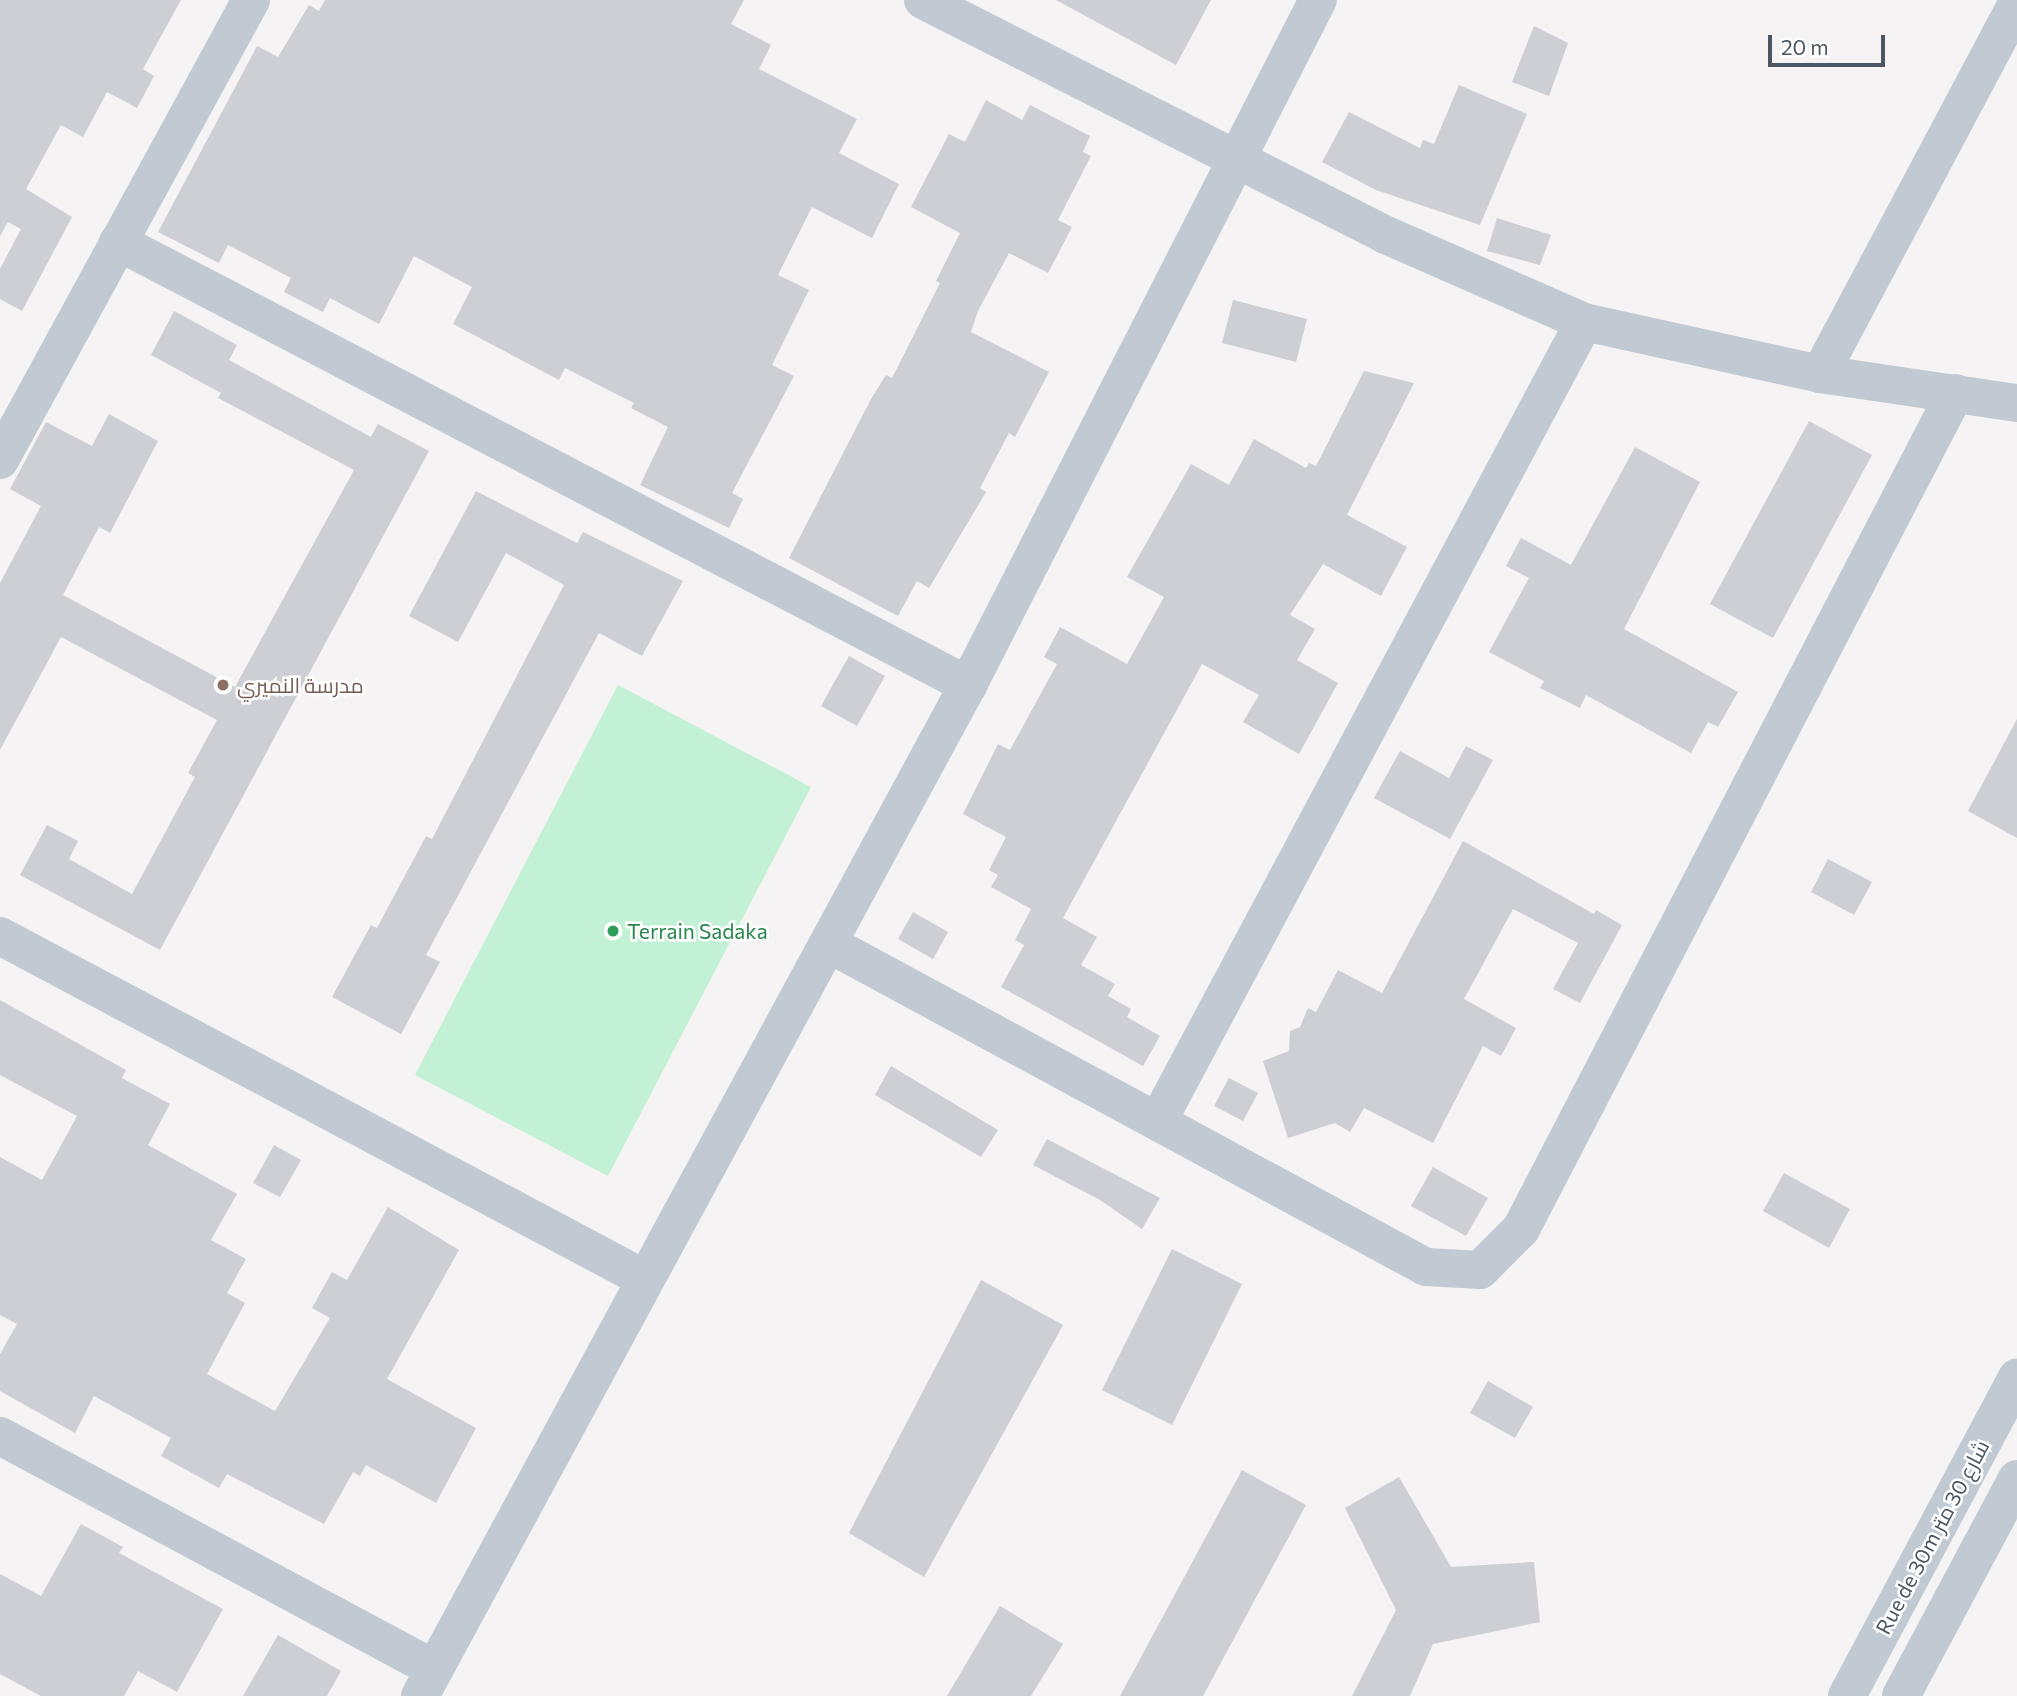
<!DOCTYPE html>
<html>
<head>
<meta charset="utf-8">
<style>
	body { margin:0 }
	#map { position:relative; width:2017px; height:1696px; overflow:hidden; background:#f5f3f3; font-family:Commissioner,Cairo,sans-serif }
	div>[style] { position:absolute }
	[style*='--x'] { left:calc(var(--x)*1px); top:calc(var(--y)*1px); width:calc(var(--w)*1px); rotate:calc(var(--a)*1deg) }
	.green>* { inset:0; background:#c3f1d5 }
	.building>* { inset:0; background:#cdcfd5 }
	.minor>* { height:38px; margin:-19px; padding:0 19px; transform-origin:19px; border-radius:19px; background:#c1cad2 }
	.dots>* { width:19px; height:19px; translate:-50% -50%; box-sizing:border-box; border:4px solid #fff; border-radius:50% }
	span { translate:-50% -50%; white-space:nowrap; text-align:center; line-height:1.15; -webkit-text-stroke:5px #fff; paint-order:stroke }
	.education-label { font-size:21px; color:#785e54 }
	.left { translate:0 -50%; text-align:left }
	.leisure-label { font-size:21px; color:#27864d }
	.street-label { font-size:21px; color:#4a5661 }
	.scale { position:absolute; left:1768px; top:35px; width:117px; height:32px; box-sizing:border-box; border:4px solid #4a5661; border-top:0; padding-left:9px; font-size:21px; line-height:24px; white-space:nowrap; color:#4a5661; -webkit-text-stroke:5px #fff; paint-order:stroke }
</style>
</head>
<body>
<div id="map">
	<div class="green">
		<div style="clip-path:polygon(618px 685px,811px 787px,608px 1176px,415px 1075px)"></div>
	</div>
	<div class="building">
		<div style="clip-path:polygon(0 0,181px 0,143px 69px,154px 76px,137px 108px,107px 92px,83px 137px,61px 125px,26px 189px,72px 217px,22px 311px,0 299px,0 269px,21px 229px,8px 222px,0 236px)"></div>
		<div style="clip-path:polygon(325px 0,744px 0,731px 24px,771px 45px,759px 69px,857px 119px,839px 153px,899px 184px,872px 238px,812px 207px,778px 275px,809px 290px,772px 365px,794px 376px,732px 493px,743px 499px,729px 528px,640px 485px,668px 427px,631px 408px,634px 403px,565px 368px,559px 380px,453px 324px,472px 287px,414px 256px,379px 324px,330px 298px,323px 312px,284px 292px,291px 278px,228px 245px,219px 263px,158px 232px,257px 46px,278px 57px,309px 5px,319px 11px)"></div>
		<div style="clip-path:polygon(1056px 0,1211px 0,1176px 65px)"></div>
		<div style="clip-path:polygon(1534px 26px,1568px 43px,1549px 96px,1512px 82px)"></div>
		<div style="clip-path:polygon(1459px 85px,1527px 114px,1480px 225px,1376px 190px,1322px 162px,1349px 112px,1420px 148px,1423px 140px,1434px 144px)"></div>
		<div style="clip-path:polygon(986px 100px,1022px 120px,1030px 105px,1090px 136px,1083px 152px,1091px 156px,1058px 220px,1072px 227px,1048px 273px,1009px 253px,978px 311px,971px 332px,1049px 372px,1015px 437px,1009px 433px,980px 488px,986px 492px,929px 588px,917px 581px,898px 616px,789px 558px,871px 399px,886px 375px,892px 378px,940px 283px,936px 281px,960px 233px,911px 207px,949px 134px,965px 142px)"></div>
		<div style="clip-path:polygon(1497px 218px,1551px 235px,1540px 265px,1487px 251px)"></div>
		<div style="clip-path:polygon(1233px 300px,1307px 319px,1296px 362px,1222px 343px)"></div>
		<div style="clip-path:polygon(174px 311px,237px 345px,229px 360px,371px 437px,378px 424px,429px 451px,160px 950px,20px 875px,47px 825px,78px 841px,69px 859px,132px 894px,195px 777px,188px 773px,217px 720px,61px 637px,0 750px,0 583px,41px 506px,10px 489px,46px 422px,92px 446px,109px 414px,158px 441px,110px 533px,99px 527px,63px 595px,235px 687px,354px 470px,218px 398px,221px 393px,151px 355px)"></div>
		<div style="clip-path:polygon(1364px 371px,1414px 383px,1347px 515px,1407px 547px,1381px 596px,1323px 564px,1290px 615px,1315px 629px,1297px 660px,1338px 683px,1299px 754px,1243px 722px,1259px 695px,1202px 664px,1063px 918px,1097px 937px,1081px 965px,1115px 984px,1108px 996px,1131px 1009px,1127px 1017px,1160px 1036px,1143px 1066px,1001px 987px,1024px 945px,1015px 940px,1031px 909px,991px 887px,998px 875px,989px 870px,1006px 837px,963px 814px,998px 744px,1010px 750px,1057px 664px,1044px 657px,1060px 627px,1127px 664px,1164px 597px,1127px 577px,1191px 464px,1229px 485px,1254px 439px,1306px 468px,1309px 463px,1316px 466px)"></div>
		<div style="clip-path:polygon(1809px 421px,1872px 455px,1773px 638px,1710px 604px)"></div>
		<div style="clip-path:polygon(1635px 447px,1700px 482px,1624px 629px,1738px 692px,1718px 727px,1708px 722px,1691px 753px,1586px 695px,1580px 708px,1540px 688px,1544px 681px,1489px 652px,1529px 578px,1506px 566px,1521px 538px,1571px 565px)"></div>
		<div style="clip-path:polygon(476px 491px,577px 543px,583px 532px,683px 581px,642px 656px,599px 633px,426px 955px,440px 962px,401px 1034px,332px 997px,371px 925px,377px 928px,426px 836px,432px 839px,564px 585px,506px 553px,458px 642px,409px 616px)"></div>
		<div style="clip-path:polygon(849px 656px,885px 676px,857px 726px,821px 706px)"></div>
		<div style="clip-path:polygon(2017px 719px,2017px 838px,1968px 811px)"></div>
		<div style="clip-path:polygon(1466px 746px,1493px 760px,1450px 839px,1374px 798px,1400px 751px,1449px 778px)"></div>
		<div style="clip-path:polygon(1463px 841px,1594px 914px,1596px 910px,1622px 925px,1580px 1003px,1553px 989px,1578px 943px,1513px 909px,1464px 999px,1516px 1028px,1501px 1056px,1483px 1046px,1433px 1143px,1364px 1108px,1350px 1132px,1335px 1123px,1288px 1138px,1263px 1061px,1289px 1051px,1290px 1031px,1300px 1027px,1308px 1008px,1316px 1012px,1338px 970px,1382px 993px)"></div>
		<div style="clip-path:polygon(1828px 859px,1872px 882px,1854px 915px,1811px 892px)"></div>
		<div style="clip-path:polygon(913px 912px,948px 932px,933px 959px,898px 939px)"></div>
		<div style="clip-path:polygon(0 1000px,126px 1070px,122px 1078px,170px 1104px,148px 1145px,237px 1194px,211px 1240px,246px 1259px,227px 1293px,245px 1303px,207px 1374px,275px 1411px,330px 1318px,312px 1308px,332px 1272px,347px 1280px,388px 1207px,459px 1250px,387px 1379px,476px 1428px,436px 1503px,366px 1465px,360px 1476px,353px 1472px,324px 1524px,227px 1474px,219px 1488px,161px 1456px,171px 1438px,94px 1396px,75px 1433px,0 1391px,0 1354px,17px 1324px,0 1315px,0 1157px,42px 1180px,77px 1116px,0 1075px)"></div>
		<div style="clip-path:polygon(891px 1066px,998px 1130px,981px 1157px,875px 1095px)"></div>
		<div style="clip-path:polygon(1229px 1078px,1258px 1093px,1243px 1121px,1214px 1106px)"></div>
		<div style="clip-path:polygon(1047px 1139px,1160px 1198px,1142px 1229px,1100px 1200px,1033px 1165px)"></div>
		<div style="clip-path:polygon(274px 1145px,301px 1160px,280px 1197px,253px 1183px)"></div>
		<div style="clip-path:polygon(1433px 1167px,1488px 1198px,1466px 1236px,1411px 1206px)"></div>
		<div style="clip-path:polygon(1784px 1173px,1850px 1209px,1829px 1248px,1763px 1211px)"></div>
		<div style="clip-path:polygon(1172px 1249px,1242px 1284px,1172px 1425px,1102px 1390px)"></div>
		<div style="clip-path:polygon(981px 1280px,1063px 1325px,924px 1577px,849px 1533px)"></div>
		<div style="clip-path:polygon(1488px 1381px,1533px 1407px,1515px 1438px,1470px 1413px)"></div>
		<div style="clip-path:polygon(1242px 1470px,1306px 1505px,1203px 1696px,1120px 1696px)"></div>
		<div style="clip-path:polygon(1399px 1477px,1451px 1567px,1534px 1562px,1540px 1622px,1433px 1644px,1410px 1696px,1352px 1696px,1396px 1610px,1345px 1508px)"></div>
		<div style="clip-path:polygon(81px 1524px,123px 1547px,119px 1553px,223px 1609px,177px 1692px,138px 1671px,124px 1696px,41px 1696px,0 1674px,0 1574px,41px 1596px)"></div>
		<div style="clip-path:polygon(1000px 1606px,1063px 1644px,1031px 1696px,947px 1696px)"></div>
		<div style="clip-path:polygon(278px 1635px,341px 1671px,327px 1696px,243px 1696px)"></div>
	</div>
	<div class="minor">
		<div style="--x:923;--y:0;--w:519;--a:26.91"></div>
		<div style="--x:1386;--y:235;--w:216;--a:23.7"></div>
		<div style="--x:1584;--y:322;--w:242;--a:12.4"></div>
		<div style="--x:1820;--y:374;--w:199;--a:8.4"></div>
		<div style="--x:118;--y:242;--w:959;--a:27.53"></div>
		<div style="--x:1820;--y:374;--w:420;--a:-62"></div>
		<div style="--x:0;--y:460;--w:524;--a:-61.38"></div>
		<div style="--x:0;--y:936;--w:731;--a:28"></div>
		<div style="--x:829;--y:944;--w:679;--a:28.42"></div>
		<div style="--x:1426;--y:1267;--w:54;--a:3.2"></div>
		<div style="--x:1480;--y:1270;--w:58;--a:-45"></div>
		<div style="--x:1521;--y:1229;--w:942;--a:-62.56"></div>
		<div style="--x:1159;--y:1119;--w:903;--a:-61.93"></div>
		<div style="--x:0;--y:1436;--w:493;--a:28.2"></div>
		<div style="--x:420;--y:1696;--w:1150;--a:-61.54"></div>
		<div style="--x:968;--y:685;--w:769;--a:-62.94"></div>
		<div style="--x:1847;--y:1696;--w:361;--a:-61.9"></div>
		<div style="--x:1901;--y:1696;--w:246;--a:-61.9"></div>
	</div>
	<div class="dots">
		<div style="left:223px;top:685px;background:#8d6e63"></div>
		<div style="left:613px;top:931px;background:#2e9e5b"></div>
	</div>
	<div class="education-label">
		<span class="left" style="left:237px;top:685px">مدرسة النميري</span>
	</div>
	<div class="leisure-label">
		<span class="left" style="left:627px;top:931px">Terrain Sadaka</span>
	</div>
	<div class="street-label">
		<span style="left:1932px;top:1537px;rotate:-62deg">Rue de 30m شارع 30 متر</span>
	</div>
	<div class="scale">20 m</div>
</div>
</body>
</html>
